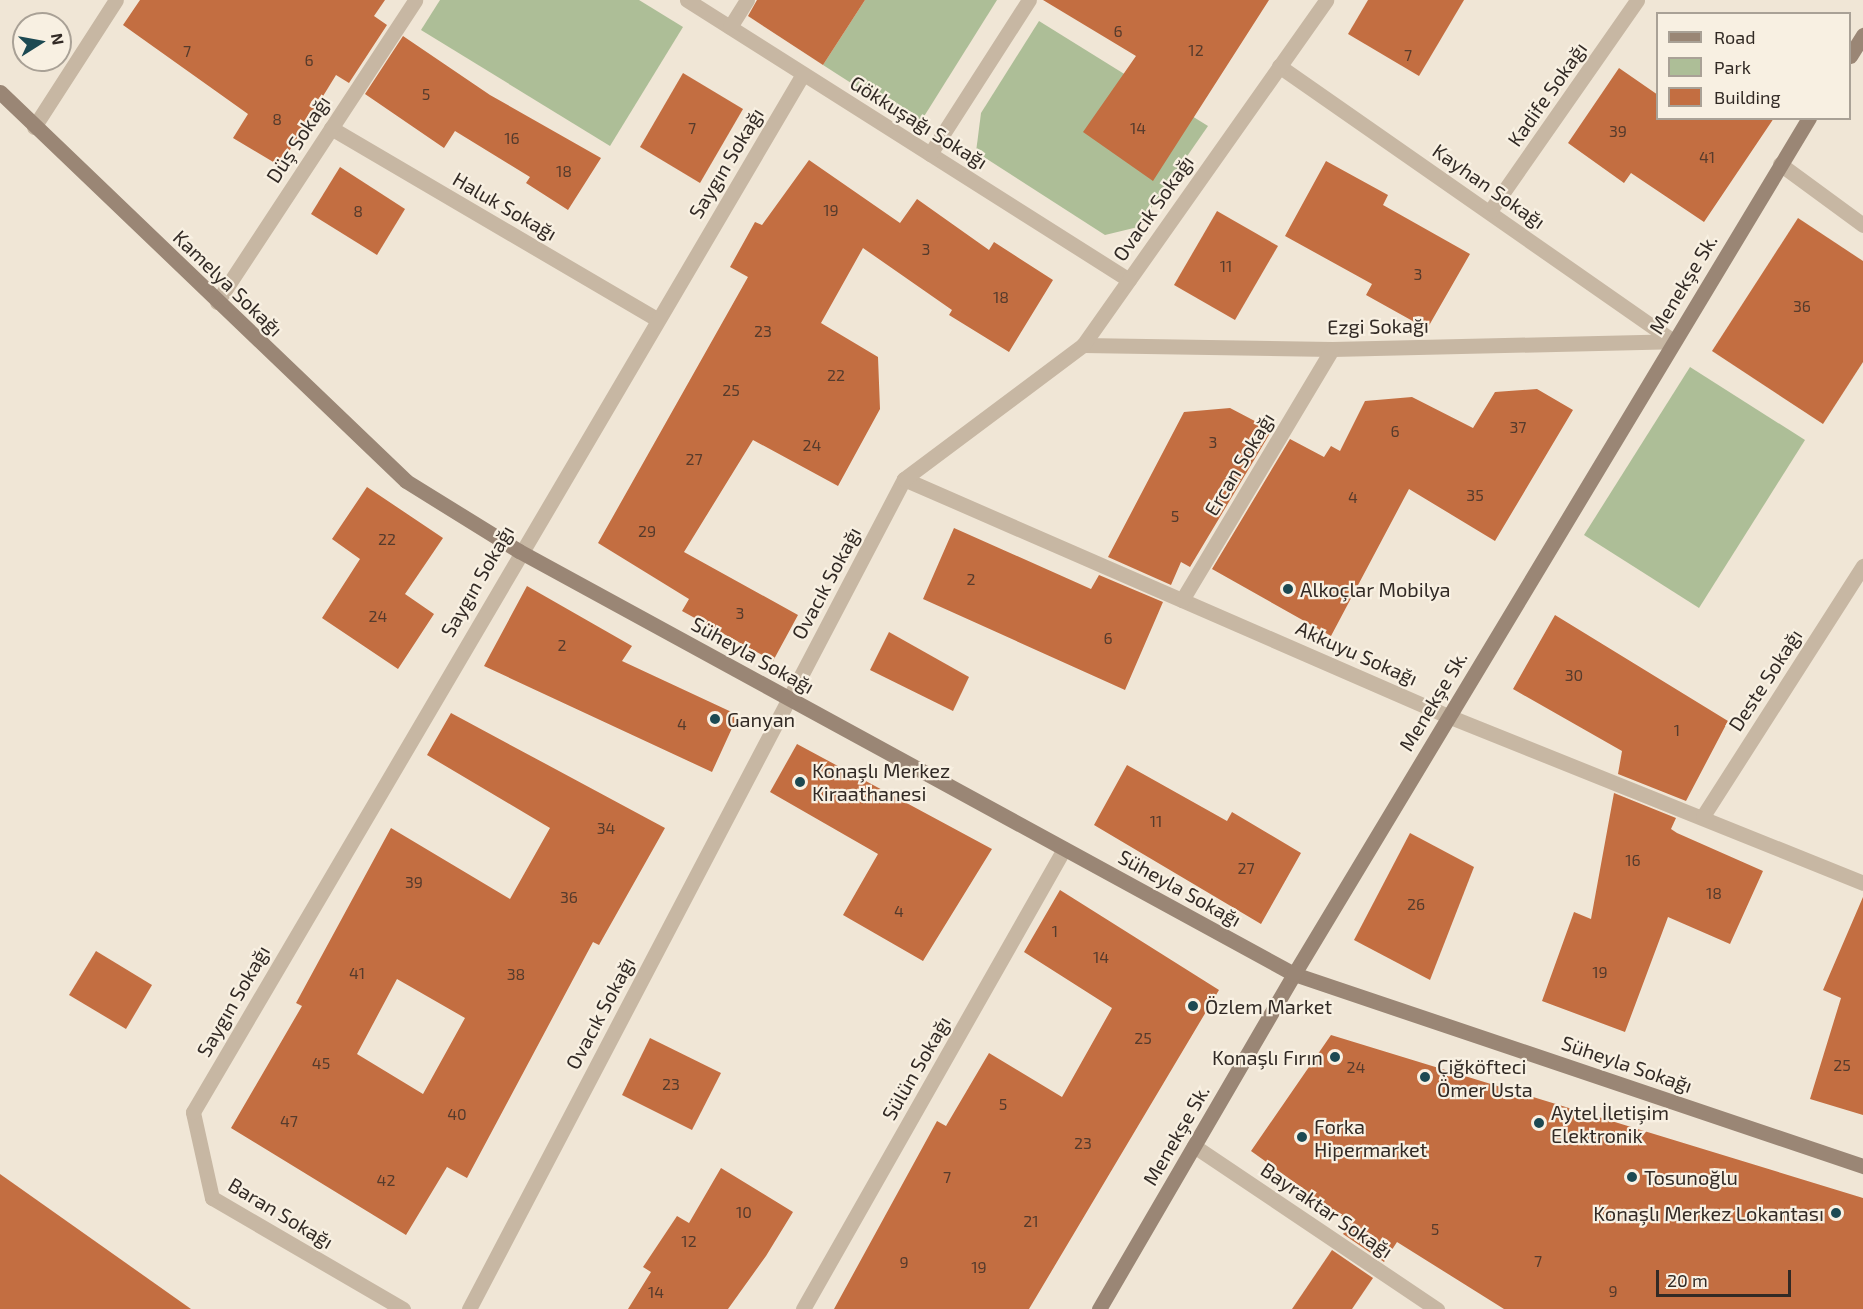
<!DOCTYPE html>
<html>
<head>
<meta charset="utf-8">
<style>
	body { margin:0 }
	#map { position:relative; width:1863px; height:1309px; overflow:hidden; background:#f0e6d6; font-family:"Exo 2",sans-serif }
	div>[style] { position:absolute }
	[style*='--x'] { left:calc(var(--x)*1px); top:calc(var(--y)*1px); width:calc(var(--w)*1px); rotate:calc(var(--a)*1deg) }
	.green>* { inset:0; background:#adbe97 }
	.building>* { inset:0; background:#c36e41 }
	.street>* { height:15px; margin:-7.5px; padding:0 7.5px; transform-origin:7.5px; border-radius:7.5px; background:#c7b7a3 }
	.secondary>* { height:15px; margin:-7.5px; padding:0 7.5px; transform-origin:7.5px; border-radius:7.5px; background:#9a8675 }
	.dots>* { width:16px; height:16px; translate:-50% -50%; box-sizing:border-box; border:3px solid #f8f0e2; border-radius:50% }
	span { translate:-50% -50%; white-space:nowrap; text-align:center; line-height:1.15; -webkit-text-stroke:4.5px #f8f0e2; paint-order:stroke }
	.number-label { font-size:16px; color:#563b2c }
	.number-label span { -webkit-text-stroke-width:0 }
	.street-label { font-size:20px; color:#322a25 }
	.poi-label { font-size:20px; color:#322a25 }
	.left { translate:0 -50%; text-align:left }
	.right { translate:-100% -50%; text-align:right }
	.legend { position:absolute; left:1656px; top:12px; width:195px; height:108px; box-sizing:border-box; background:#f8f0e2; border:2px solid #a9a196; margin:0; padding:8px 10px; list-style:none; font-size:18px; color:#322a25 }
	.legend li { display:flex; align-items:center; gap:12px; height:30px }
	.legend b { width:30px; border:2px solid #a9a196 }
	.north { position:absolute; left:12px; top:12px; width:60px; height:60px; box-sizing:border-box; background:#f8f0e2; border:2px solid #a9a196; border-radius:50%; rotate:79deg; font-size:16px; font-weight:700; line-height:24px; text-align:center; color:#322a25 }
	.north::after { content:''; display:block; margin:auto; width:21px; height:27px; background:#1c4952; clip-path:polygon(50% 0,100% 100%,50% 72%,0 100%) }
	.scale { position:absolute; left:1656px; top:1270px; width:135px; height:27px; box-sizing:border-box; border:3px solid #322a25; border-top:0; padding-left:8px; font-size:18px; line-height:21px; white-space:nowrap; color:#322a25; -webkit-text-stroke:4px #f8f0e2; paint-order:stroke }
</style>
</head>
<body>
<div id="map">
	<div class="green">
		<div style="clip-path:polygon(440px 0,639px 0,683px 27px,610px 146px,421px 30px)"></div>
		<div style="clip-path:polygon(865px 0,997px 0,918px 126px,823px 65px)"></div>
		<div style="clip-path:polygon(1039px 21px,1208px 126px,1138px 227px,1105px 235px,976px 152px,981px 113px)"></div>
		<div style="clip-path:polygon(1690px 367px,1805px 440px,1699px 608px,1584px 535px)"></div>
	</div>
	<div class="building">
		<div style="clip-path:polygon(140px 0,385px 0,374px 16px,387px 25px,349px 83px,336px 75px,280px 166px,233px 138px,248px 114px,123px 25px)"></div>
		<div style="clip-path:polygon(757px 0,865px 0,823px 65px,748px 16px)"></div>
		<div style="clip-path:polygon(1043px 0,1269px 0,1153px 181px,1083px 132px,1136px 56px)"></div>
		<div style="clip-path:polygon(1368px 0,1464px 0,1419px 76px,1348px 34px)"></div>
		<div style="clip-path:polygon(403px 36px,490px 95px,601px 158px,568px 210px,526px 183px,530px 177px,455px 131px,444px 148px,365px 94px)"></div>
		<div style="clip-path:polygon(1619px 68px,1658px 95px,1658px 118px,1774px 118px,1704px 222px,1631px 173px,1624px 183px,1568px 143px)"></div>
		<div style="clip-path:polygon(683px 73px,743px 109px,700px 183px,640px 147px)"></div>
		<div style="clip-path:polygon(809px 160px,900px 223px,917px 199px,989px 250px,994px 242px,1053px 280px,1009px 352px,949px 315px,952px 310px,863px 248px,821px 323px,878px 357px,880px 409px,838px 486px,753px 440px,684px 552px,798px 615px,773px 661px,682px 611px,689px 599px,598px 543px,748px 277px,730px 267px,755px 222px,762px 225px)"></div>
		<div style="clip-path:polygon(1326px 161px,1388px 195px,1383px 205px,1470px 254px,1427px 329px,1366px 295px,1372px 284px,1285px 236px)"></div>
		<div style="clip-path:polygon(340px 167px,405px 209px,377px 255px,311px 214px)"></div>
		<div style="clip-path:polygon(1217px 211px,1278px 246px,1235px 320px,1174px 285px)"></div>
		<div style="clip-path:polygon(1798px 218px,1863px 261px,1863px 362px,1823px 424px,1712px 351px)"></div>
		<div style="clip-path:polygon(1537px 389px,1573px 410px,1495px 541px,1409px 489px,1331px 636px,1212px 569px,1290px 439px,1324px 457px,1331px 446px,1340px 451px,1365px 401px,1412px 397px,1473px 428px,1495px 392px)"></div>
		<div style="clip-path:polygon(1230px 408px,1272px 430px,1190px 567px,1181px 562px,1171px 585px,1108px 557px,1184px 412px)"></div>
		<div style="clip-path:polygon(367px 487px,443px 538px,405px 594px,434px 614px,398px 669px,322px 618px,360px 559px,332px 539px)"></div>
		<div style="clip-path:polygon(954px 528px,1091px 589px,1099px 575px,1163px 602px,1125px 690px,923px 599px)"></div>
		<div style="clip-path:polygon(527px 586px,632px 646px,622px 661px,738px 715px,712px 772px,484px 666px)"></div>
		<div style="clip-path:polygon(1555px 615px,1728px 721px,1686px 801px,1618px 774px,1622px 751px,1513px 689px)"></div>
		<div style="clip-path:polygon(889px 632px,969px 677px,953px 711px,870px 670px)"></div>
		<div style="clip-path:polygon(evenodd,451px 713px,665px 828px,599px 945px,593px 942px,467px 1178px,447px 1167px,406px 1235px,231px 1128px,302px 1006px,296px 1003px,391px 828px,510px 899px,550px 828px,427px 755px,451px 713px,397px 979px,465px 1018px,423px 1094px,357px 1054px,397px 979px)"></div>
		<div style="clip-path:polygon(797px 744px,992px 849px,923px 961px,843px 915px,878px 854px,770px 792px)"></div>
		<div style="clip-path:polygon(1127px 765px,1227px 821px,1232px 812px,1301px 853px,1261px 924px,1094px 825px)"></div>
		<div style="clip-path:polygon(1614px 793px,1676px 818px,1671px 829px,1677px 833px,1763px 871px,1730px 944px,1668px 917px,1625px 1032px,1542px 1001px,1574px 912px,1591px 919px)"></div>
		<div style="clip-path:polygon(1410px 833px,1474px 867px,1430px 980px,1354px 940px)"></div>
		<div style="clip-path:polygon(1060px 890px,1219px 990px,1029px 1309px,834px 1309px,937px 1121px,946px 1126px,989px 1053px,1062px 1097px,1112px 1008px,1024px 952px)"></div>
		<div style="clip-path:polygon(1863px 897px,1863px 1115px,1810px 1099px,1841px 998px,1823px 990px)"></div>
		<div style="clip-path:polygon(96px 951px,152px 985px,126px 1029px,69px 995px)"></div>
		<div style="clip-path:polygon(1331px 1035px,1863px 1198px,1863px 1309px,1504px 1309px,1397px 1242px,1384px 1262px,1343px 1234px,1351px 1223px,1251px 1151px)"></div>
		<div style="clip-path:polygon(650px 1038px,721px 1073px,692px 1130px,622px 1095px)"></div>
		<div style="clip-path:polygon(721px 1168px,793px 1212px,766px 1256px,728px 1309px,628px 1309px,651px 1272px,643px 1267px,677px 1216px,689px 1223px)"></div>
		<div style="clip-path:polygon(0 1174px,191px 1309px,0 1309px)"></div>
		<div style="clip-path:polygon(1332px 1250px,1373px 1278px,1352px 1309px,1292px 1309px)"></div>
	</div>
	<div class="street">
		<div style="--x:687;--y:0;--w:523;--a:32.35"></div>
		<div style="--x:730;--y:27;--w:32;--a:-58"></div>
		<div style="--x:1279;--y:66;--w:480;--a:34.9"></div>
		<div style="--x:34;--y:127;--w:151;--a:-57.2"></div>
		<div style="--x:331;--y:128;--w:378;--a:30.4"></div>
		<div style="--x:930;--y:154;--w:183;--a:-57.3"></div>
		<div style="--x:1780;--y:164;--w:103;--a:36.3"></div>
		<div style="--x:1490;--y:211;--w:257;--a:-55.1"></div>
		<div style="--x:217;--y:302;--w:361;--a:-56.7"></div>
		<div style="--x:1083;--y:345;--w:249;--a:0.9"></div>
		<div style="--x:1332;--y:349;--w:341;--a:-1.3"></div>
		<div style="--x:904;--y:479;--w:593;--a:23.54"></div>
		<div style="--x:1448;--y:716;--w:447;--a:21.9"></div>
		<div style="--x:1182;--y:600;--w:292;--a:-59.1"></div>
		<div style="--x:1703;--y:816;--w:297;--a:-57.4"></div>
		<div style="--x:1194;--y:1146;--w:293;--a:33.9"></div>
		<div style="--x:403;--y:1309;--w:221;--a:-149.8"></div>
		<div style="--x:212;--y:1198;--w:88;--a:-102.5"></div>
		<div style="--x:193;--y:1112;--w:1204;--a:-59.56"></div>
		<div style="--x:469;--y:1309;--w:937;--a:-62.34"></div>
		<div style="--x:904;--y:479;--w:224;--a:-36.8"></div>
		<div style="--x:1083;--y:345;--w:422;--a:-54.8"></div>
		<div style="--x:803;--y:1309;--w:529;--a:-60.43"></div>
	</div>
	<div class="secondary">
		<div style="--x:1850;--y:56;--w:25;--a:-58"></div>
		<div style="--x:0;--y:92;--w:562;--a:43.77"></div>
		<div style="--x:406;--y:481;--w:133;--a:31.8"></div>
		<div style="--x:519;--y:551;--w:883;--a:28.63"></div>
		<div style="--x:1294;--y:974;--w:601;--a:18.65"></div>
		<div style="--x:1099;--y:1309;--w:388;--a:-59.8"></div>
		<div style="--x:1294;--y:974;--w:999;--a:-58.97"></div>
	</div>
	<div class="dots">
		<div style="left:1288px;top:589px;background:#1c4952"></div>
		<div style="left:715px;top:719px;background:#1c4952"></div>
		<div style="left:800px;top:782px;background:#1c4952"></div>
		<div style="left:1193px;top:1006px;background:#1c4952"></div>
		<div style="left:1335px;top:1057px;background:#1c4952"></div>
		<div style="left:1425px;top:1077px;background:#1c4952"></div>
		<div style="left:1539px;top:1123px;background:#1c4952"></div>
		<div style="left:1302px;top:1137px;background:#1c4952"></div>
		<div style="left:1632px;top:1177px;background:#1c4952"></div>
		<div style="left:1836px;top:1213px;background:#1c4952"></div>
	</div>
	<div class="number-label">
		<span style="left:1118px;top:31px">6</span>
		<span style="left:1196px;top:50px">12</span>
		<span style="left:187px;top:51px">7</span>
		<span style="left:1408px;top:55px">7</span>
		<span style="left:309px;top:60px">6</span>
		<span style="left:426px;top:94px">5</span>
		<span style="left:277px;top:119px">8</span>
		<span style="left:692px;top:128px">7</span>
		<span style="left:1138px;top:128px">14</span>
		<span style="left:1618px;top:131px">39</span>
		<span style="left:512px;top:138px">16</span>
		<span style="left:1707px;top:157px">41</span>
		<span style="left:564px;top:171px">18</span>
		<span style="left:831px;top:210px">19</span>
		<span style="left:358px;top:211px">8</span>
		<span style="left:926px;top:249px">3</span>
		<span style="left:1226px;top:266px">11</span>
		<span style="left:1418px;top:274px">3</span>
		<span style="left:1001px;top:297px">18</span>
		<span style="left:1802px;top:306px">36</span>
		<span style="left:763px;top:331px">23</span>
		<span style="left:836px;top:375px">22</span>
		<span style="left:731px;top:390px">25</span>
		<span style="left:1518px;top:427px">37</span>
		<span style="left:1395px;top:431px">6</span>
		<span style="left:1213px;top:442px">3</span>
		<span style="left:812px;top:445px">24</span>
		<span style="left:694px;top:459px">27</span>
		<span style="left:1475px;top:495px">35</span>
		<span style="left:1353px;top:497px">4</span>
		<span style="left:1175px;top:516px">5</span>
		<span style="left:647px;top:531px">29</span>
		<span style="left:387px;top:539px">22</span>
		<span style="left:971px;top:579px">2</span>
		<span style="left:740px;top:613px">3</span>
		<span style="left:378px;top:616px">24</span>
		<span style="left:1108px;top:638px">6</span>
		<span style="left:562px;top:645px">2</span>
		<span style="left:1574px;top:675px">30</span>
		<span style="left:682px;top:724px">4</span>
		<span style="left:1677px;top:730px">1</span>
		<span style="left:1156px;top:821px">11</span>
		<span style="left:606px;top:828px">34</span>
		<span style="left:1633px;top:860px">16</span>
		<span style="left:1246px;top:868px">27</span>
		<span style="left:414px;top:882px">39</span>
		<span style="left:1714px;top:893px">18</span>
		<span style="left:569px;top:897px">36</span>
		<span style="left:1416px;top:904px">26</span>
		<span style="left:899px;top:911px">4</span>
		<span style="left:1055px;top:931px">1</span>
		<span style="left:1101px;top:957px">14</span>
		<span style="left:1600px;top:972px">19</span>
		<span style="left:357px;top:973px">41</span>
		<span style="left:516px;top:974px">38</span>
		<span style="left:1143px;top:1038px">25</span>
		<span style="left:321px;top:1063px">45</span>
		<span style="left:1842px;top:1065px">25</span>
		<span style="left:1356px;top:1067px">24</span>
		<span style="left:671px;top:1084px">23</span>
		<span style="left:1003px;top:1104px">5</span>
		<span style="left:457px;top:1114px">40</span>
		<span style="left:289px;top:1121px">47</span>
		<span style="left:1083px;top:1143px">23</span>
		<span style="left:947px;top:1177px">7</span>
		<span style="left:386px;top:1180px">42</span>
		<span style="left:744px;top:1212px">10</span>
		<span style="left:1031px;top:1221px">21</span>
		<span style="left:1435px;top:1229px">5</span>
		<span style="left:689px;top:1241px">12</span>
		<span style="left:1538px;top:1261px">7</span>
		<span style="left:904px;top:1262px">9</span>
		<span style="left:979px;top:1267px">19</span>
		<span style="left:1613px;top:1291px">9</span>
		<span style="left:656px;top:1292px">14</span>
	</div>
	<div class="street-label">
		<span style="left:1547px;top:94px;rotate:-55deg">Kadife Sokağı</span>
		<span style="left:919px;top:122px;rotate:32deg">Gökkuşağı Sokağı</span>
		<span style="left:298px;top:139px;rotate:-57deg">Düş Sokağı</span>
		<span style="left:726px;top:163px;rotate:-59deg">Saygın Sokağı</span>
		<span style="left:1489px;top:186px;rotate:35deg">Kayhan Sokağı</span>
		<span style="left:505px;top:206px;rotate:30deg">Haluk Sokağı</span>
		<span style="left:1153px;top:208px;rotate:-55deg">Ovacık Sokağı</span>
		<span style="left:228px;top:283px;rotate:44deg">Kamelya Sokağı</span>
		<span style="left:1683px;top:284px;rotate:-59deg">Menekşe Sk.</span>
		<span style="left:1378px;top:326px;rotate:-1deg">Ezgi Sokağı</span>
		<span style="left:1239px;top:464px;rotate:-59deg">Ercan Sokağı</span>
		<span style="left:477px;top:581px;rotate:-60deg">Saygın Sokağı</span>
		<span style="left:826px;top:583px;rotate:-62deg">Ovacık Sokağı</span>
		<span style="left:1357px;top:653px;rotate:24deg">Akkuyu Sokağı</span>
		<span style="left:753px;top:655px;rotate:29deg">Süheyla Sokağı</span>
		<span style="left:1765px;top:680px;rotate:-57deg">Deste Sokağı</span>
		<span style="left:1433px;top:701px;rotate:-59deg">Menekşe Sk.</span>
		<span style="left:1180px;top:888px;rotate:29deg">Süheyla Sokağı</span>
		<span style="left:233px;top:1001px;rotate:-60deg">Saygın Sokağı</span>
		<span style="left:600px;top:1013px;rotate:-62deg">Ovacık Sokağı</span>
		<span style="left:1627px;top:1064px;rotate:19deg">Süheyla Sokağı</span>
		<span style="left:916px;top:1068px;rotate:-60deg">Sülün Sokağı</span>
		<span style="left:1176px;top:1135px;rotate:-60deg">Menekşe Sk.</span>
		<span style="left:1327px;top:1210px;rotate:34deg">Bayraktar Sokağı</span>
		<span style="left:281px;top:1213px;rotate:31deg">Baran Sokağı</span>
	</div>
	<div class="poi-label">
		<span class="left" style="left:1300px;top:589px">Alkoçlar Mobilya</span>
		<span class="left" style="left:727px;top:719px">Ganyan</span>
		<span class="left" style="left:812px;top:782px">Konaşlı Merkez<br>Kiraathanesi</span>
		<span class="left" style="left:1205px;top:1006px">Özlem Market</span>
		<span class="right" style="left:1323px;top:1057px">Konaşlı Fırın</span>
		<span class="left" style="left:1437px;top:1078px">Çiğköfteci<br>Ömer Usta</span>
		<span class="left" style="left:1551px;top:1124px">Aytel İletişim<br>Elektronik</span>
		<span class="left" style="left:1314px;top:1138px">Forka<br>Hipermarket</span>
		<span class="left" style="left:1644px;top:1177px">Tosunoğlu</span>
		<span class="right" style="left:1824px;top:1213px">Konaşlı Merkez Lokantası</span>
	</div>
	<ul class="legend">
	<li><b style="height:8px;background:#9a8675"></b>Road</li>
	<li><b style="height:16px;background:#adbe97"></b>Park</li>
	<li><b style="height:16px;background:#c36e41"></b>Building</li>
	</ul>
	<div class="north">N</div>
	<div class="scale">20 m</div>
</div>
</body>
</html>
